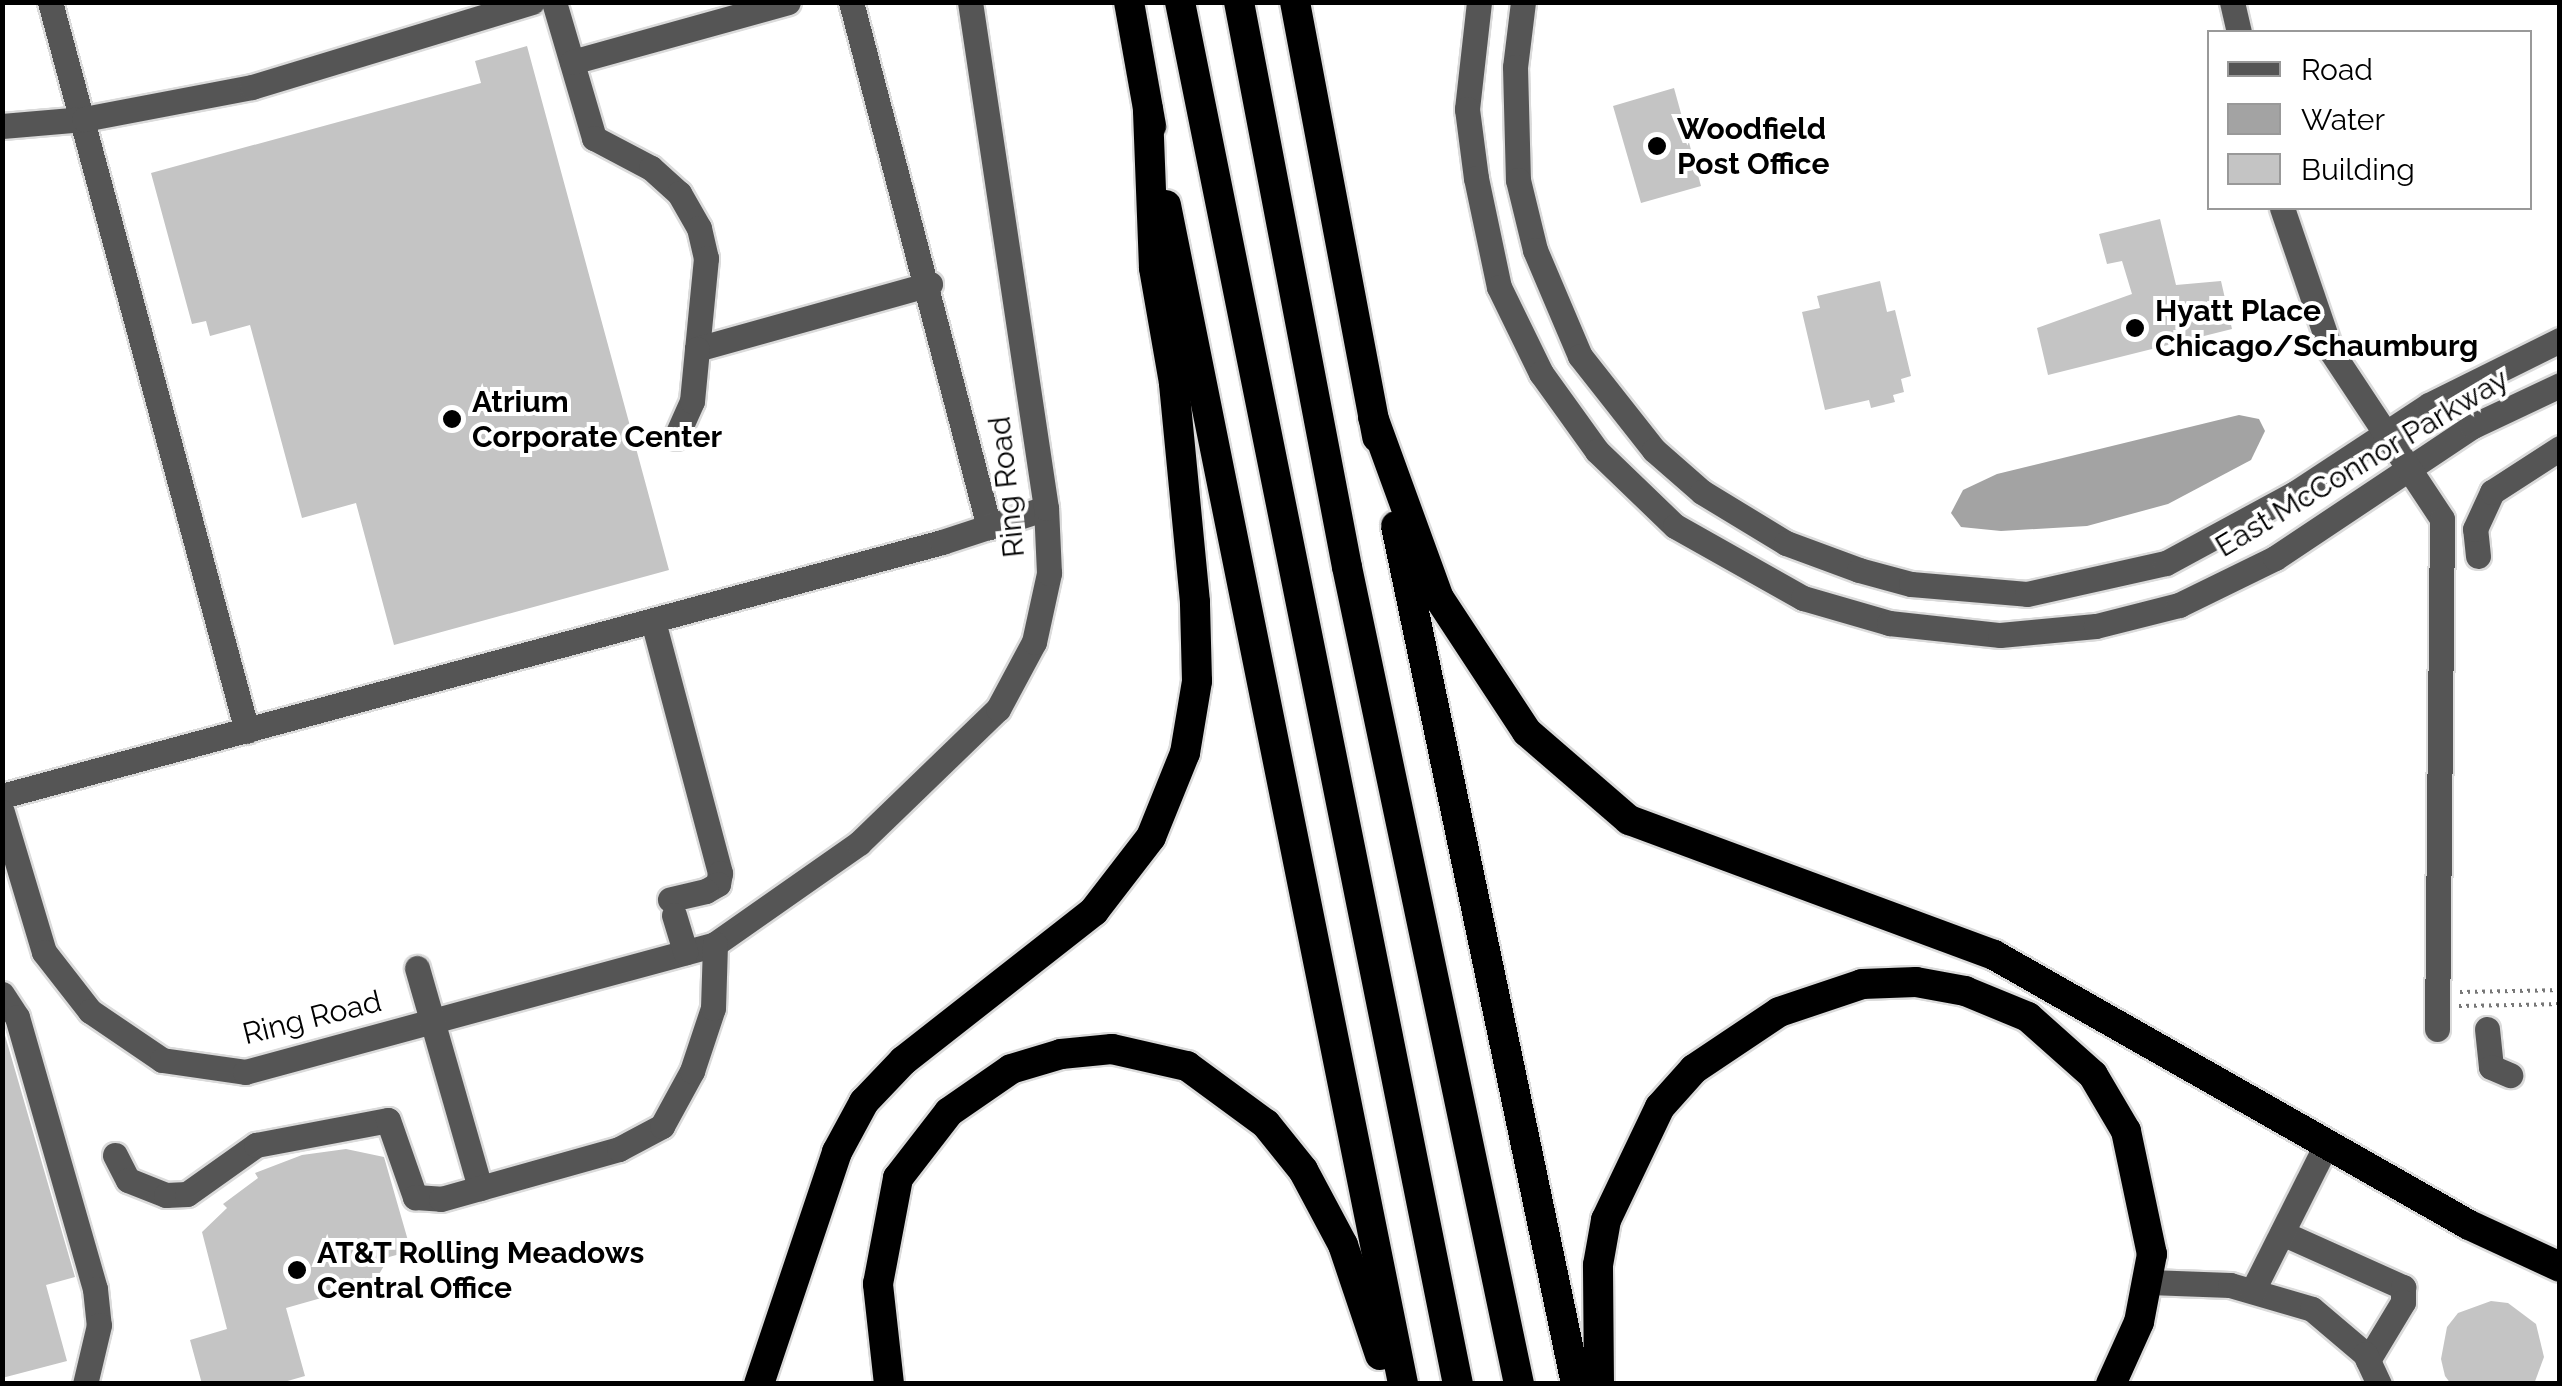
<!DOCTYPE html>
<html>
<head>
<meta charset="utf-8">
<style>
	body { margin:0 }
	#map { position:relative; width:2562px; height:1386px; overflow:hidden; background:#fff; font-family:Raleway,sans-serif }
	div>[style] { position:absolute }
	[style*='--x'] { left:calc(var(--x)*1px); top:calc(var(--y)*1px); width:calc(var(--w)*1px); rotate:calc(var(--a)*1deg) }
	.water>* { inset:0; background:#a3a3a3 }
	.building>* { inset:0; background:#c4c4c4 }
	.path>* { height:4px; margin-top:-2px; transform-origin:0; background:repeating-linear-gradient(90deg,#777 0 2.5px,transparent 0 7.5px) }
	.roads { filter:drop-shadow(2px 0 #dbdbdb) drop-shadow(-2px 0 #dbdbdb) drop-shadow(0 2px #dbdbdb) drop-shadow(0 -2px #dbdbdb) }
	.minor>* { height:25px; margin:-12.5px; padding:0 12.5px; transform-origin:12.5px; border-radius:12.5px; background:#555 }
	.highway>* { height:30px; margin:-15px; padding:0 15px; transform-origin:15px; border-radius:15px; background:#000 }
	.dots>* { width:28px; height:28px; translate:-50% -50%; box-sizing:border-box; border:5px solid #fff; border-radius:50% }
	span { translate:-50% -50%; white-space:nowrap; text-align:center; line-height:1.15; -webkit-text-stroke:8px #fff; paint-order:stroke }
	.poi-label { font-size:30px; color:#000; font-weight:700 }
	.left { translate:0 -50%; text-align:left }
	.street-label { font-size:30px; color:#000 }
	.frame { position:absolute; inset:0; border:5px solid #000; pointer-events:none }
	.legend { position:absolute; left:2207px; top:30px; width:325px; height:180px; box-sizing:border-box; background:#fff; border:2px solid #999; margin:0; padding:12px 18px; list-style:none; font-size:30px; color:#000 }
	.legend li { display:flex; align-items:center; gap:20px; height:50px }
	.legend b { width:50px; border:2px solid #999 }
</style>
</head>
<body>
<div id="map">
	<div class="water">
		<div style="clip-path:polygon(2239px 415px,2259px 419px,2265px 431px,2251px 460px,2168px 504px,2087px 526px,2001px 531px,1961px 527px,1951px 513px,1963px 490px,1997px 474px)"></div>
	</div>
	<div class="building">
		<div style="clip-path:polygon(527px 46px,669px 570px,394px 645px,356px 503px,302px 518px,250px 325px,210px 336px,206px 321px,192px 324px,151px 173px,481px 83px,475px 61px)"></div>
		<div style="clip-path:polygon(1674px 88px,1701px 186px,1641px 203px,1613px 106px)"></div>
		<div style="clip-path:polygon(2160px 219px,2176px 285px,2221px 281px,2232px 329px,2048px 375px,2037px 328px,2132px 294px,2122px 261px,2107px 264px,2099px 234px)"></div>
		<div style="clip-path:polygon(1880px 281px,1887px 312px,1895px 310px,1911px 376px,1901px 379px,1904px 392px,1893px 395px,1895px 402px,1871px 408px,1869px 400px,1825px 410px,1802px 312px,1820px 308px,1817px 296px)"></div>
		<div style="clip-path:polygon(2px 1025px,75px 1277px,46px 1285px,67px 1361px,2px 1378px)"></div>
		<div style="clip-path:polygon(346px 1149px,384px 1157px,411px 1251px,389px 1257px,374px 1283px,286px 1308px,305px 1376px,277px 1384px,202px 1384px,190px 1340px,227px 1329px,202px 1232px,227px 1208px,223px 1204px,258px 1178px,255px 1173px,302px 1155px)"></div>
		<div style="clip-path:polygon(2491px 1301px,2508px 1303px,2536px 1324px,2544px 1357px,2534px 1384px,2451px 1384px,2445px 1376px,2441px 1359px,2447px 1327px,2458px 1313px)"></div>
	</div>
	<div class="path">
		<div style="--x:2460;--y:992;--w:100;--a:-1.1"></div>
		<div style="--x:2459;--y:1006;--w:101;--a:-1.1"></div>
	</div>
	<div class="roads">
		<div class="minor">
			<div style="--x:50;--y:2;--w:755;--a:74.88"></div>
			<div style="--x:554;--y:2;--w:142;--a:73.6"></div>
			<div style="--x:594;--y:138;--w:64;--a:27.8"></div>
			<div style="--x:651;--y:168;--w:38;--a:42"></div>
			<div style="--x:679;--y:193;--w:40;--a:60.3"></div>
			<div style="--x:699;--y:228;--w:31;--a:77"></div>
			<div style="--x:706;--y:258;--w:91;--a:95.6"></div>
			<div style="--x:697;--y:349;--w:242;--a:-15.6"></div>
			<div style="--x:851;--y:2;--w:543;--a:75.27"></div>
			<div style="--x:1479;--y:2;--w:108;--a:96.4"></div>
			<div style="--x:1467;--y:109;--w:70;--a:82.6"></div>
			<div style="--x:1476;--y:178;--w:111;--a:78.1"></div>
			<div style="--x:1499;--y:287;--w:96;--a:64"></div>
			<div style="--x:1541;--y:373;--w:96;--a:54.3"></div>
			<div style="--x:1597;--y:451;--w:108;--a:43.9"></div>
			<div style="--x:1675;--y:526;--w:147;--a:29.4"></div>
			<div style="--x:1803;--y:598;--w:90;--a:16.2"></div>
			<div style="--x:1889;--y:623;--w:112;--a:6.2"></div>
			<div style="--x:2000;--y:635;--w:96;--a:-5.4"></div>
			<div style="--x:2096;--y:626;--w:86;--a:-14.2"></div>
			<div style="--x:2179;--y:605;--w:107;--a:-26.1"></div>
			<div style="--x:2275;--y:558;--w:238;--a:-33.7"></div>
			<div style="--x:2473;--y:426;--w:96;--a:-25.2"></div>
			<div style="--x:1523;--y:2;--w:65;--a:97"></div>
			<div style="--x:1515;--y:67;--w:113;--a:88.5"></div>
			<div style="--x:1518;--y:180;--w:72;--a:76.3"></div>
			<div style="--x:1535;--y:250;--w:115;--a:67"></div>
			<div style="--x:1580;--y:356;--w:120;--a:51.8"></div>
			<div style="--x:1654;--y:450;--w:64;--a:41.2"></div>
			<div style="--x:1702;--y:492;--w:98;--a:31.3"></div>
			<div style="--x:1786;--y:543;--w:78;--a:20.3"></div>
			<div style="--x:1859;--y:570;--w:54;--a:15.1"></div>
			<div style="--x:1911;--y:584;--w:116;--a:4.9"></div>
			<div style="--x:2027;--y:594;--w:142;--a:-12.6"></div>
			<div style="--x:2166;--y:563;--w:147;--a:-28.5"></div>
			<div style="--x:2295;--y:493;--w:160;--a:-33.3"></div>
			<div style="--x:2429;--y:405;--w:146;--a:-26.4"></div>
			<div style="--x:2232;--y:2;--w:31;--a:77"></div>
			<div style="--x:572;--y:62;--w:224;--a:-15.5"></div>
			<div style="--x:2;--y:126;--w:82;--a:-4.9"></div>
			<div style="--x:84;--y:119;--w:171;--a:-10.8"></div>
			<div style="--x:252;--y:87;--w:293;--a:-16.9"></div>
			<div style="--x:2282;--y:208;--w:151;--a:71.1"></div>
			<div style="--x:2331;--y:351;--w:201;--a:56.5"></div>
			<div style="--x:2442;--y:519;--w:510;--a:90.56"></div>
			<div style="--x:676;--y:437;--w:39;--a:-66"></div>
			<div style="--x:692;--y:401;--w:52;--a:-84.5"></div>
			<div style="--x:2478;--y:556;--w:27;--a:-96"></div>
			<div style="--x:2475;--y:529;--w:41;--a:-65.3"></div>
			<div style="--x:2492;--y:492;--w:81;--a:-32.9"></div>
			<div style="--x:653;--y:621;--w:261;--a:75.1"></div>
			<div style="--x:720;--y:873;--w:11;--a:100"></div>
			<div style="--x:718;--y:884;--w:14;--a:150"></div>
			<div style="--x:706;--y:891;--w:37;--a:167"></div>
			<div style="--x:2;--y:796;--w:974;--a:-15.12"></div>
			<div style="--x:942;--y:542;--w:109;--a:-18.1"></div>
			<div style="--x:2;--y:812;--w:146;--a:73.3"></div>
			<div style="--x:44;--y:952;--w:75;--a:52.1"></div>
			<div style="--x:90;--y:1011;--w:87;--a:34.2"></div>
			<div style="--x:162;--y:1060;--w:84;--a:8.2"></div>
			<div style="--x:245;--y:1072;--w:487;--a:-15.2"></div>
			<div style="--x:715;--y:944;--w:176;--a:-35"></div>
			<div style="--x:859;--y:843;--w:193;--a:-44"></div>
			<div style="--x:998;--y:709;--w:76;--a:-61.8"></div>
			<div style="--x:1034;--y:642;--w:71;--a:-77.7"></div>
			<div style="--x:1049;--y:573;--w:65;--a:-92.6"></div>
			<div style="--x:1046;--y:508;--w:512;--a:-98.54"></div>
			<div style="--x:674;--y:915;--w:39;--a:73"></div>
			<div style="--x:417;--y:968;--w:229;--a:74"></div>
			<div style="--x:2;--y:994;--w:27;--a:57"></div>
			<div style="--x:17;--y:1017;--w:283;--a:74"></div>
			<div style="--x:95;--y:1289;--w:36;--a:84"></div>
			<div style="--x:99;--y:1325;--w:61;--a:103.3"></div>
			<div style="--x:2487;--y:1029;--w:38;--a:84"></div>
			<div style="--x:2491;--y:1067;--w:21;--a:23"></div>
			<div style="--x:115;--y:1155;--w:28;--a:63"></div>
			<div style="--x:128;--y:1180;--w:41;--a:21.5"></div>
			<div style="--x:166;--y:1195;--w:21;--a:-3"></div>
			<div style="--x:187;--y:1194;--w:85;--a:-35.4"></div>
			<div style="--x:256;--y:1145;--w:134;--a:-10.7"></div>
			<div style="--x:388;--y:1120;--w:82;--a:70.7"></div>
			<div style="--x:415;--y:1197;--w:26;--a:4"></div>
			<div style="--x:441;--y:1199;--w:185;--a:-15.7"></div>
			<div style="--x:619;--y:1149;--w:49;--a:-28.1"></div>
			<div style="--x:662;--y:1126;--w:63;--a:-61.4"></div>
			<div style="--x:692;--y:1071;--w:66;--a:-71.6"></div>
			<div style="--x:713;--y:1008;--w:64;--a:-88.2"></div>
			<div style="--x:2282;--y:1233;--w:133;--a:24.1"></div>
			<div style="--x:2403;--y:1287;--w:15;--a:90"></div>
			<div style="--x:2403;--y:1302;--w:68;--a:121.1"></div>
			<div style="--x:2149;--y:1282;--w:81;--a:2.1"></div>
			<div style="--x:2230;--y:1285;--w:85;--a:16.3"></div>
			<div style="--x:2312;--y:1309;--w:70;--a:40.3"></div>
			<div style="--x:2365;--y:1354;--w:33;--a:65"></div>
			<div style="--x:2253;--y:1290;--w:162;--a:-63.3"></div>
		</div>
		<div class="highway">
			<div style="--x:1129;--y:2;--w:126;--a:79.9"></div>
			<div style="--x:1180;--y:2;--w:1410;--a:78.63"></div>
			<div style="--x:1239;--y:2;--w:575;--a:79.18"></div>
			<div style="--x:1347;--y:567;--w:835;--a:78.11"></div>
			<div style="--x:1295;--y:2;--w:443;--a:79.3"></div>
			<div style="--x:1166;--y:205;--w:1203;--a:78.63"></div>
			<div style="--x:1373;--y:417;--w:193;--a:70"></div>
			<div style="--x:1439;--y:598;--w:160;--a:56.7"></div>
			<div style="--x:1527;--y:732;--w:135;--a:40.8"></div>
			<div style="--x:1629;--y:820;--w:389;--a:20.3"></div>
			<div style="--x:1994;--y:955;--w:546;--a:29.61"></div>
			<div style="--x:2469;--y:1225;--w:100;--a:24.8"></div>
			<div style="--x:1396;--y:526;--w:877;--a:78.15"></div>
			<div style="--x:759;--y:1384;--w:245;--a:-71.4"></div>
			<div style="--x:837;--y:1152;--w:57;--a:-61.6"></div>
			<div style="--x:864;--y:1102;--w:57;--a:-46.4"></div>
			<div style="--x:903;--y:1061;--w:243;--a:-38.1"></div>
			<div style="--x:1094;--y:911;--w:93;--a:-52.4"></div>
			<div style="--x:1151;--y:837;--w:91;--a:-68"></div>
			<div style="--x:1185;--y:753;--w:73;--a:-80.5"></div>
			<div style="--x:1197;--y:681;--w:79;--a:-91.5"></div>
			<div style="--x:1195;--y:602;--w:220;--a:-95.5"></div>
			<div style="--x:1174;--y:383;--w:117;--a:-99.9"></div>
			<div style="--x:1154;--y:268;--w:159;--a:-92.2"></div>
			<div style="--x:889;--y:1384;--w:101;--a:-96.3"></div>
			<div style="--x:878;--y:1284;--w:108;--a:-79.3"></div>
			<div style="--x:898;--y:1178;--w:83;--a:-52.3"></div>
			<div style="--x:949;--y:1112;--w:75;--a:-34.7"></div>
			<div style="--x:1011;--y:1069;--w:52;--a:-16.7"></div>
			<div style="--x:1061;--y:1054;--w:51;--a:-5.6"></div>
			<div style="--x:1112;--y:1049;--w:77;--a:12.8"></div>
			<div style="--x:1187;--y:1066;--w:98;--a:36.3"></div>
			<div style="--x:1266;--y:1124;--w:59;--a:51.2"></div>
			<div style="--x:1303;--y:1170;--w:85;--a:61.9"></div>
			<div style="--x:1343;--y:1245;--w:116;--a:71.4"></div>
			<div style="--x:1599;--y:1384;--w:119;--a:-90.5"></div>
			<div style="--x:1598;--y:1265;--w:46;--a:-79.9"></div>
			<div style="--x:1606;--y:1220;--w:125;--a:-64.5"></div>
			<div style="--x:1660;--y:1107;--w:51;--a:-48.2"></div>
			<div style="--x:1694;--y:1069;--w:102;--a:-33.8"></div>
			<div style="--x:1779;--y:1012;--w:88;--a:-18.6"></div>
			<div style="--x:1862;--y:984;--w:54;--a:-2.1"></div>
			<div style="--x:1916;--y:982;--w:50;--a:10.4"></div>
			<div style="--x:1965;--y:991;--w:68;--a:22.4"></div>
			<div style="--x:2028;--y:1017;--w:87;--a:41.7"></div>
			<div style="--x:2093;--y:1075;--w:65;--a:59.5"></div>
			<div style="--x:2126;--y:1131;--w:126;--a:78.1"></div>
			<div style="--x:2152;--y:1254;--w:69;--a:100.8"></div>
			<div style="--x:2139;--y:1322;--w:68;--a:114.3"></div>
		</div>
	</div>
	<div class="dots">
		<div style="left:1657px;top:146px;background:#000"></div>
		<div style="left:2135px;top:328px;background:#000"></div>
		<div style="left:452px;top:419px;background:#000"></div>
		<div style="left:297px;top:1270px;background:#000"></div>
	</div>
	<div class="poi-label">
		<span class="left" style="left:1677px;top:146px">Woodfield<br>Post Office</span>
		<span class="left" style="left:2155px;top:328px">Hyatt Place<br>Chicago/Schaumburg</span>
		<span class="left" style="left:472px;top:419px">Atrium<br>Corporate Center</span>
		<span class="left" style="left:317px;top:1270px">AT&amp;T Rolling Meadows<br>Central Office</span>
	</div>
	<div class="street-label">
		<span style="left:2362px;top:463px;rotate:-31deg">East McConnor Parkway</span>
		<span style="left:1007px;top:487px;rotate:-96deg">Ring Road</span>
		<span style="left:312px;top:1018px;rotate:-14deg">Ring Road</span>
	</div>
	<div class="frame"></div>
	<ul class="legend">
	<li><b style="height:12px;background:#555"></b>Road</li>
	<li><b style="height:28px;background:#a3a3a3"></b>Water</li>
	<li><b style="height:28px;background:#c4c4c4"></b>Building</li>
	</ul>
</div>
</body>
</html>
